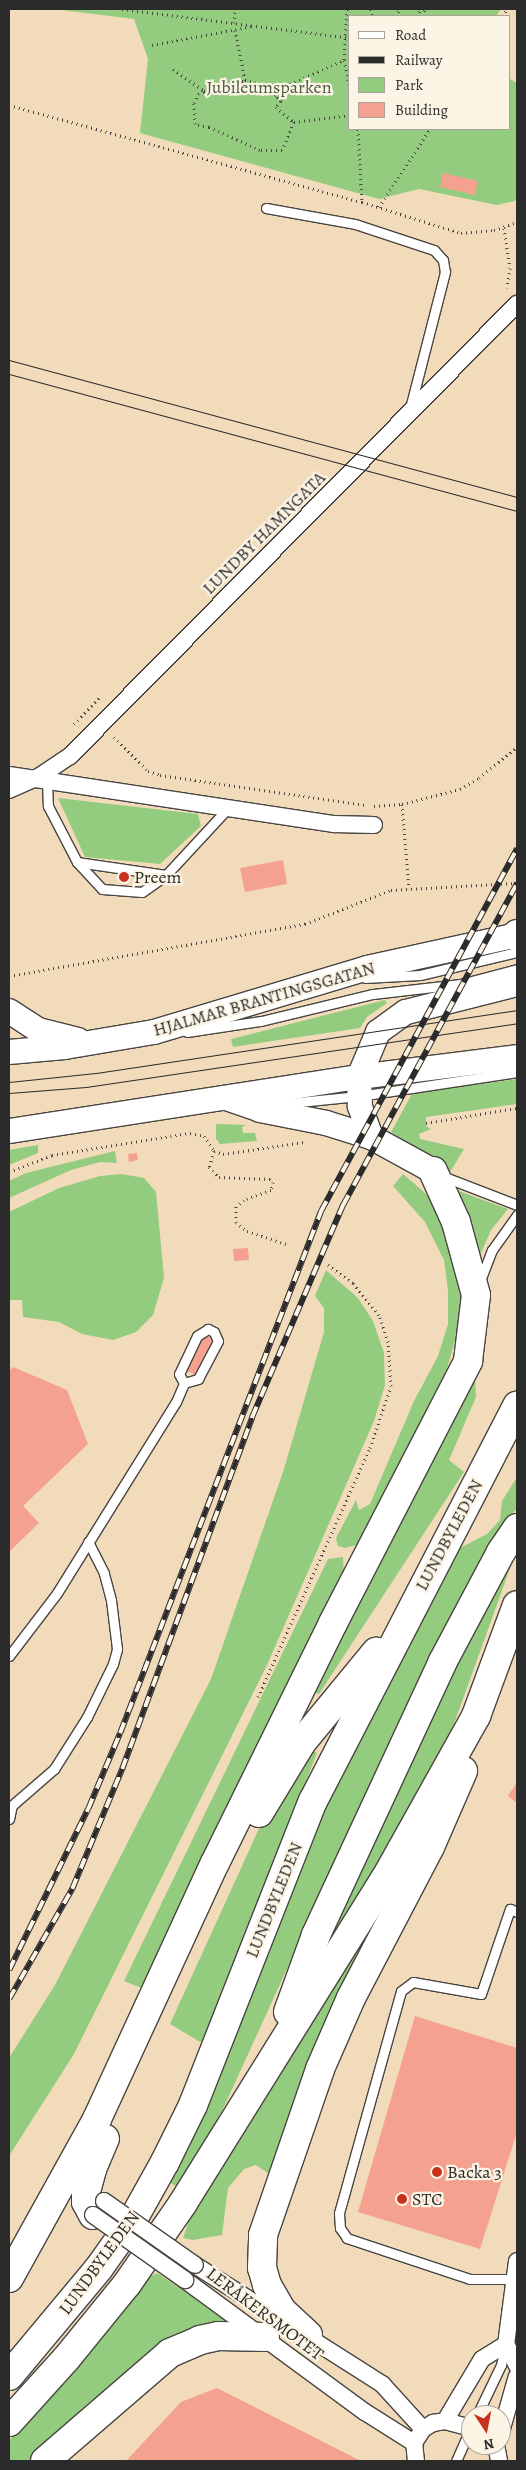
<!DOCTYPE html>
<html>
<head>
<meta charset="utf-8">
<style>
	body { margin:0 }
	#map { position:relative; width:526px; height:2470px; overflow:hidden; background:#f2dbbb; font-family:Alegreya,serif }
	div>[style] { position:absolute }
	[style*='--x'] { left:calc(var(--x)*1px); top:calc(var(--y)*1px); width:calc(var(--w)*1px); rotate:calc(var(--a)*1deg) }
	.green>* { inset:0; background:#93cc7e }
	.building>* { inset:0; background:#f4a18f }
	.path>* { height:3px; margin-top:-1.5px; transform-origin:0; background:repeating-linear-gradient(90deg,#494541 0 1px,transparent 0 5px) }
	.roads { filter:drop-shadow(1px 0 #494541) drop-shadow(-1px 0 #494541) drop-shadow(0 1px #494541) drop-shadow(0 -1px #494541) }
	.lane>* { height:9px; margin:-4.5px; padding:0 4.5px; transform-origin:4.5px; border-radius:4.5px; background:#fff }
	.street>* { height:16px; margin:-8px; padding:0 8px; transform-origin:8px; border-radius:8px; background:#fff }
	.secondary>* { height:24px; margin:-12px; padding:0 12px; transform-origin:12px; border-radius:12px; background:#fff }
	.highway>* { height:28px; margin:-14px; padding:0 14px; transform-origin:14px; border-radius:14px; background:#fff }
	.tram>* { height:1px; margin:-0.5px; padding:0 0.5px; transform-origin:0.5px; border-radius:0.5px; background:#2b2b2b }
	.rail>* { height:5.5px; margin-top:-2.75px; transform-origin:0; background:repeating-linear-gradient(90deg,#fcf5e5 0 11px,#2b2b2b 0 22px); box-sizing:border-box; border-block:1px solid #2b2b2b }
	.bridges { filter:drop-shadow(1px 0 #494541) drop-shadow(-1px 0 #494541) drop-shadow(0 1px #494541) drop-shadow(0 -1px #494541) }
	.street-bridge>* { height:16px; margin:-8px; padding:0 8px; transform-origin:8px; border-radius:8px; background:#fff }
	.dots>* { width:14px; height:14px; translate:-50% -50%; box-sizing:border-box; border:2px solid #fcf5e5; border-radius:50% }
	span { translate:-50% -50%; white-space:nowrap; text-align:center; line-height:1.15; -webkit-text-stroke:4.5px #fcf5e5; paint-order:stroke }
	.park-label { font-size:18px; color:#4a5b44 }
	.street-label { font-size:18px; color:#2b2b2b }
	.poi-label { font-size:18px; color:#2b2b2b }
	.left { translate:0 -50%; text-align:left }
	.frame { position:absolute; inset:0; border:10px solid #2b2b2b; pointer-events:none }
	.legend { position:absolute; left:348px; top:15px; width:162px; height:115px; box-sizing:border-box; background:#fcf5e5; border:1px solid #a8a49b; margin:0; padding:6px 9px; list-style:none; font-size:15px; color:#2b2b2b }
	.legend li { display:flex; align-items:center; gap:10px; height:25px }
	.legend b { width:25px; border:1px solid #a8a49b }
	.north { position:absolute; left:461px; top:2405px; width:50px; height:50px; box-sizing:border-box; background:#fcf5e5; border:1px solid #a8a49b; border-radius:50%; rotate:169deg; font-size:14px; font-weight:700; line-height:20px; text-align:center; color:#2b2b2b }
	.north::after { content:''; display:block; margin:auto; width:18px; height:22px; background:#c8321e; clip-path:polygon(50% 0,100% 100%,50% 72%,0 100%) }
</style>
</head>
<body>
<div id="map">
	<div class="green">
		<div style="clip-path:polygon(54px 9px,501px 9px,496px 16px,350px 16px,350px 129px,510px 129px,510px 79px,517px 83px,517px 197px,515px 201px,497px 205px,419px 189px,379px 199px,140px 133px,148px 59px,134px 19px)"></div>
		<div style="clip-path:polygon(58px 798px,198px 814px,201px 826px,160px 864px,85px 857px)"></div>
		<div style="clip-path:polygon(385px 1000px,387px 1003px,367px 1017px,360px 1028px,233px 1047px,231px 1039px)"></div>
		<div style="clip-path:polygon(517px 1079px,517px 1104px,426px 1117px,426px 1126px,431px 1129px,419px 1134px,420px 1139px,464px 1149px,450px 1172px,434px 1164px,391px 1132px,413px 1092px)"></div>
		<div style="clip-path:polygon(216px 1124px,247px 1125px,242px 1127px,243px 1133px,255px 1133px,257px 1141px,220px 1144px,216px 1139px)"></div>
		<div style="clip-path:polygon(38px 1145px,38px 1153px,9px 1165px,9px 1150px)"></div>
		<div style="clip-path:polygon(115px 1151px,117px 1163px,100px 1162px,71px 1170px,9px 1198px,9px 1181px,26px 1173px)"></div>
		<div style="clip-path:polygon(122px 1174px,144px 1178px,156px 1192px,164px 1278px,153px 1315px,136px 1332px,113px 1340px,82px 1334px,59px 1322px,23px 1317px,22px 1300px,9px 1300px,9px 1212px,59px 1188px,100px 1176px)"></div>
		<div style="clip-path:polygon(403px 1174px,425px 1193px,442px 1213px,460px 1270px,462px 1316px,442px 1386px,365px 1533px,356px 1545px,345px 1548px,338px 1546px,336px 1538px,356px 1500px,359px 1510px,370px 1504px,414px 1401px,438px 1356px,448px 1324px,448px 1291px,444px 1260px,425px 1222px,393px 1186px)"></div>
		<div style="clip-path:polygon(453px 1189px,508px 1209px,491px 1230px,481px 1253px,478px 1253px)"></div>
		<div style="clip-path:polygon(326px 1270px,358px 1298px,373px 1321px,384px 1353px,385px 1385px,374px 1421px,267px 1665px,74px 2054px,9px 2156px,9px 2058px,55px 1985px,211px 1679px,284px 1469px,324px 1332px,324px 1308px,315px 1296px)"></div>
		<div style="clip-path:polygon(475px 1379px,476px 1397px,449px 1460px,464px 1472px,319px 1694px,311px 1690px)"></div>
		<div style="clip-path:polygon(517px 1477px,517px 1508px,505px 1523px,307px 1925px,223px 2109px,178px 2188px,171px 2183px,196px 2128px,302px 1858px,344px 1766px,454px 1551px,487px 1534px,500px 1520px,502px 1501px)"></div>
		<div style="clip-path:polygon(517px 1549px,446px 1746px,399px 1836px,335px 1938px,327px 1932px,441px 1692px)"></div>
		<div style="clip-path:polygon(343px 1557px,344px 1575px,144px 1989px,124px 1981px,328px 1559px)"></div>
		<div style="clip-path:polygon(308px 1748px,317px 1753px,202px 2043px,170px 2024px,262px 1822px)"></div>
		<div style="clip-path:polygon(380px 1909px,387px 1913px,272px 2176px,256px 2165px,244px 2169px,228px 2188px,222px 2235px,193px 2240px,183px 2238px,192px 2212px)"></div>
		<div style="clip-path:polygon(157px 2273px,235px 2323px,219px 2328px,31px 2461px,9px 2461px,9px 2441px,147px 2278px)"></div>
	</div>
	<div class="building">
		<div style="clip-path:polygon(443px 173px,478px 181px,475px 195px,440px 187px)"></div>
		<div style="clip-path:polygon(283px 860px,287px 884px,245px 892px,240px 868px)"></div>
		<div style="clip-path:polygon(137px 1153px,138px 1160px,129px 1162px,128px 1154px)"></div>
		<div style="clip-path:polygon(248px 1248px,249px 1260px,234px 1261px,233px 1249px)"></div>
		<div style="clip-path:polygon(203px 1334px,213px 1339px,195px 1375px,185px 1370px)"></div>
		<div style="clip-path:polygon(13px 1367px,67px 1390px,88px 1444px,23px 1506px,39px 1523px,9px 1552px,9px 1371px)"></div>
		<div style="clip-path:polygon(517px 1782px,517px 1803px,508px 1796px)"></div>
		<div style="clip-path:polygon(415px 2016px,517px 2048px,517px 2132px,480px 2249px,358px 2212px)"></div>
		<div style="clip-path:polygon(217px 2388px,361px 2461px,126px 2461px,181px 2402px)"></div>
	</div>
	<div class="path">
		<div style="--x:122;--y:9;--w:230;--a:7.2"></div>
		<div style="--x:347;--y:9;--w:51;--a:93.4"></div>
		<div style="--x:344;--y:60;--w:29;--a:78"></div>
		<div style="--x:371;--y:9;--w:7;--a:82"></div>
		<div style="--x:395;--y:16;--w:9;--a:-54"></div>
		<div style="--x:416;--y:16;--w:9;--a:-54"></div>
		<div style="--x:423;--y:16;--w:7;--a:-74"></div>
		<div style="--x:502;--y:16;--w:9;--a:-54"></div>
		<div style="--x:234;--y:23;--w:14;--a:-86"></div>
		<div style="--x:235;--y:30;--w:51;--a:78.7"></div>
		<div style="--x:152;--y:45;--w:104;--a:-10.6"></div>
		<div style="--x:173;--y:69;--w:38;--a:35"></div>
		<div style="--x:275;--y:96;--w:19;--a:-39"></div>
		<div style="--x:290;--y:84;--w:59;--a:-24"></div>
		<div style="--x:9;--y:105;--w:366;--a:15.4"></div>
		<div style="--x:362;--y:202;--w:104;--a:17.4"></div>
		<div style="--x:461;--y:233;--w:33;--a:-5"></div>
		<div style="--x:494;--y:230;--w:24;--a:-19"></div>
		<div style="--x:294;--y:122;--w:30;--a:113"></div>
		<div style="--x:282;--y:150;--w:22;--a:180"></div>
		<div style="--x:260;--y:150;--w:56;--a:-155.7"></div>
		<div style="--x:209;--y:127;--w:14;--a:-168"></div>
		<div style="--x:195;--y:124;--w:21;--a:-93"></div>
		<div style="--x:194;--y:103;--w:10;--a:-66"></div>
		<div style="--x:198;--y:94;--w:7;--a:-27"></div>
		<div style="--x:204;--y:91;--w:10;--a:6"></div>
		<div style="--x:214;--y:92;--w:33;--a:-21"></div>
		<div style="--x:245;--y:80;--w:23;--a:15"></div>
		<div style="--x:267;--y:86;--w:21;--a:47"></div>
		<div style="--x:281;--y:101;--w:8;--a:130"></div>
		<div style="--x:276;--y:107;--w:23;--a:40"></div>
		<div style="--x:294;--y:122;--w:56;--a:-7.1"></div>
		<div style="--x:358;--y:129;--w:73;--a:86.9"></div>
		<div style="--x:379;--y:207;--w:93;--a:-56.8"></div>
		<div style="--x:504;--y:228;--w:40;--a:81.5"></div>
		<div style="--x:510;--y:268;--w:20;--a:99"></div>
		<div style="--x:74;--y:724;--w:39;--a:-46"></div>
		<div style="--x:114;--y:737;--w:48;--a:45"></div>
		<div style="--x:148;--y:771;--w:13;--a:18"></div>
		<div style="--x:160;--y:775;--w:207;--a:8.3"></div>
		<div style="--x:402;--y:804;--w:85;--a:85.3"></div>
		<div style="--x:374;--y:806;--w:28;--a:-4"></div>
		<div style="--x:402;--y:804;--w:60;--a:-14.5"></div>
		<div style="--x:460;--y:789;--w:22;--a:-30"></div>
		<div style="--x:479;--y:778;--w:49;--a:-39.2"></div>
		<div style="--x:9;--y:976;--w:301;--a:-10"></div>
		<div style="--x:305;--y:924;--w:92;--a:-21.6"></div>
		<div style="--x:391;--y:890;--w:126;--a:-3.2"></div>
		<div style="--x:426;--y:1123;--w:92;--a:-9.4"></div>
		<div style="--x:214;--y:1151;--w:17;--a:107"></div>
		<div style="--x:209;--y:1167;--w:14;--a:45"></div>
		<div style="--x:219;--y:1177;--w:51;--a:2.2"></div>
		<div style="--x:270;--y:1179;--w:4;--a:45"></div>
		<div style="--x:273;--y:1182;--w:8;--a:104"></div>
		<div style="--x:271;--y:1190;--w:29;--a:160"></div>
		<div style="--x:244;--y:1200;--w:10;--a:143"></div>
		<div style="--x:236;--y:1206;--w:16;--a:90"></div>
		<div style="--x:236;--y:1222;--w:14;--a:39"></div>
		<div style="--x:247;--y:1231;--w:41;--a:18.4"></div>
		<div style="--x:9;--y:1172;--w:46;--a:-21.6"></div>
		<div style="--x:52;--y:1155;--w:140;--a:-9.1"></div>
		<div style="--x:190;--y:1133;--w:14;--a:12"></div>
		<div style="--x:204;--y:1136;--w:18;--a:56"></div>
		<div style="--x:214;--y:1151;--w:9;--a:18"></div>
		<div style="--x:223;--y:1154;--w:82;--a:-8.4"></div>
		<div style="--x:258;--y:1697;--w:273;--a:-65.8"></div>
		<div style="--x:370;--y:1448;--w:65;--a:-71.3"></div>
		<div style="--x:391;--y:1386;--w:44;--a:-93.9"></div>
		<div style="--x:388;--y:1342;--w:28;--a:-108"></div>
		<div style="--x:379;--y:1315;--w:41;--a:-129.1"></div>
		<div style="--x:353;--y:1283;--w:31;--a:-144"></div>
	</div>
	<div class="roads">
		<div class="lane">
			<div style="--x:266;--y:208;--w:90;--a:10.2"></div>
			<div style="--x:355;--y:224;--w:83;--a:18.2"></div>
			<div style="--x:434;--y:250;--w:13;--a:48"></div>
			<div style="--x:443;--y:260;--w:12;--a:81"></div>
			<div style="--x:445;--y:272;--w:140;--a:104.4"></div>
			<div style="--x:47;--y:780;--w:26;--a:88"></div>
			<div style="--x:48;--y:806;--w:63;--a:62.6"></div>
			<div style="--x:77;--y:862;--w:90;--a:8.3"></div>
			<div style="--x:166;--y:875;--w:91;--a:-47.2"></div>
			<div style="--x:77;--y:862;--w:37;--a:47"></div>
			<div style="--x:102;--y:889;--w:40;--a:4.3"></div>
			<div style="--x:142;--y:892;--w:29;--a:-35"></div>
			<div style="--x:365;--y:978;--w:55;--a:-3.1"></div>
			<div style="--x:420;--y:975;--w:100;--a:-13.3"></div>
			<div style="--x:187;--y:1032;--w:75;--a:-8.5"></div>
			<div style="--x:261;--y:1021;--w:115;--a:-13.6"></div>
			<div style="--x:373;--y:994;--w:88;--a:-6.6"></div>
			<div style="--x:460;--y:984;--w:59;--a:-14.7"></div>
			<div style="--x:279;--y:1104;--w:80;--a:-5.7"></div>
			<div style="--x:359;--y:1096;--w:160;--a:-8.6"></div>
			<div style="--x:442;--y:1176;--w:80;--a:21.1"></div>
			<div style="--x:480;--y:1281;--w:33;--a:-69"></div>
			<div style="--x:492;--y:1250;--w:43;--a:-54.5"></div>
			<div style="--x:9;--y:1656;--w:79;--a:-52.7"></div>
			<div style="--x:57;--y:1593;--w:225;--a:-58.1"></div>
			<div style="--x:176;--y:1402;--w:21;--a:-67"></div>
			<div style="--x:184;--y:1383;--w:15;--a:-16"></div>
			<div style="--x:198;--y:1379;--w:43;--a:-62.2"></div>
			<div style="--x:218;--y:1341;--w:10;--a:-114"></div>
			<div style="--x:214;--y:1332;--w:7;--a:-153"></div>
			<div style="--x:208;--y:1329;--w:13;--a:148"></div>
			<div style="--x:197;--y:1336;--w:42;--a:115.3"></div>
			<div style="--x:179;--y:1374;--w:10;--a:61"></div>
			<div style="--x:9;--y:1808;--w:60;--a:-40.9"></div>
			<div style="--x:54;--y:1769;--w:62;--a:-57.6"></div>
			<div style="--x:87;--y:1717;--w:59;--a:-63.9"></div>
			<div style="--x:113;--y:1664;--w:16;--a:-75"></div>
			<div style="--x:117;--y:1649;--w:49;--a:-97"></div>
			<div style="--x:111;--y:1600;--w:28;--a:-105"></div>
			<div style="--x:104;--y:1573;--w:35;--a:-117"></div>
			<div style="--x:9;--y:1819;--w:14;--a:-78"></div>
			<div style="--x:513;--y:2279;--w:43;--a:180"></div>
			<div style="--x:470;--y:2279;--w:130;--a:-161.6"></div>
			<div style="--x:347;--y:2238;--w:12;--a:-125"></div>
			<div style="--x:340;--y:2228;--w:15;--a:-94"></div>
			<div style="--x:339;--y:2213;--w:230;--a:-74.4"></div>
			<div style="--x:401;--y:1991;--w:15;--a:-37"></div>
			<div style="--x:413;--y:1982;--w:69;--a:10"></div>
			<div style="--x:481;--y:1994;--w:90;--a:-71.2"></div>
			<div style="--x:510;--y:1909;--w:8;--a:23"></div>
			<div style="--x:477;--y:2415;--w:55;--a:-64.4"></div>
			<div style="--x:501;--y:2365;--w:22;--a:-77"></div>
			<div style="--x:456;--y:2461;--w:36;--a:-66"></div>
		</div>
		<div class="street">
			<div style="--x:9;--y:775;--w:329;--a:8.6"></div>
			<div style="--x:334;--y:824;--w:40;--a:1.4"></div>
			<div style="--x:9;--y:790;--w:34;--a:-24"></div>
			<div style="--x:40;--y:776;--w:36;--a:-34"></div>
			<div style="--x:70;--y:756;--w:636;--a:-45.32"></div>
			<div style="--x:517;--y:2261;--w:84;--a:97.5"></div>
			<div style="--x:506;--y:2344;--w:25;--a:63"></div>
			<div style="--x:195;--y:2265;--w:222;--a:32.5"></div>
			<div style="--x:382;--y:2384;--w:61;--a:47.7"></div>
			<div style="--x:185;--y:2280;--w:223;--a:36.3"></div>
			<div style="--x:365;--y:2412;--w:58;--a:32.3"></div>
			<div style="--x:445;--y:2421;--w:72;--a:-59.2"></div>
			<div style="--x:482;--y:2359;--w:28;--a:-32"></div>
			<div style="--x:501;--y:2432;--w:58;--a:-74.1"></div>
			<div style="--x:496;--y:2445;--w:16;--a:79"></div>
			<div style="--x:416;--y:2461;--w:18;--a:-96"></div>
			<div style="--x:414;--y:2443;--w:17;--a:-57"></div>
			<div style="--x:423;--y:2429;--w:12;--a:-31"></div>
			<div style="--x:433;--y:2423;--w:12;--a:-9"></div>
			<div style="--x:445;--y:2421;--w:27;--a:15"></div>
		</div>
		<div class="secondary">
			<div style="--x:9;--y:1011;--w:35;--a:33"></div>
			<div style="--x:38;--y:1030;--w:41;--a:14"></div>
			<div style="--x:9;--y:1052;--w:56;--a:-5.1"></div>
			<div style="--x:65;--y:1047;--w:90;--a:-9.6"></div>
			<div style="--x:154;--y:1032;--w:222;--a:-16.7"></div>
			<div style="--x:367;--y:968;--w:154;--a:-12.4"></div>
			<div style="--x:226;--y:1098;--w:36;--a:19"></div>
			<div style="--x:260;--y:1110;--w:67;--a:11.1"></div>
			<div style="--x:326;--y:1123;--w:47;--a:17.3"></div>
			<div style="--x:371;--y:1137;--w:71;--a:28.7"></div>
			<div style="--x:9;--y:1131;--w:354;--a:-8.8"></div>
			<div style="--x:359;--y:1077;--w:159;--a:-7.2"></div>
			<div style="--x:371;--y:1137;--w:33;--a:-110"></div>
			<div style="--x:360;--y:1106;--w:29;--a:-92"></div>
			<div style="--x:359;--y:1077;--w:49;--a:-67.1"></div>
			<div style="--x:378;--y:1032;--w:34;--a:-36"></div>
			<div style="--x:406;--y:1012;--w:114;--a:-14.2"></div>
		</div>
		<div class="highway">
			<div style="--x:515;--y:936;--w:3;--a:-45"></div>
			<div style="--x:259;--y:1813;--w:83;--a:-58.8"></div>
			<div style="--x:302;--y:1742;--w:117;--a:-50.6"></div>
			<div style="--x:288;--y:2012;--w:82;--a:-70"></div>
			<div style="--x:316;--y:1935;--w:300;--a:-65.1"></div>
			<div style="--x:442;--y:1663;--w:126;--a:-62"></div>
			<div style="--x:501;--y:1552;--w:29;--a:-56"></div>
			<div style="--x:93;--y:2215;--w:15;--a:-118"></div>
			<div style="--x:86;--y:2202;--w:10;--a:-90"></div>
			<div style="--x:86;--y:2192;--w:24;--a:-75"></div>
			<div style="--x:92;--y:2169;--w:33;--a:-67"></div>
			<div style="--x:9;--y:2278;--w:182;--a:-61"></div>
			<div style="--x:97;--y:2119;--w:282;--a:-65.3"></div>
			<div style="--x:215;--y:1863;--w:267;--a:-63.8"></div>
			<div style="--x:333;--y:1623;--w:295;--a:-62.7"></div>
			<div style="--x:468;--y:1361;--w:66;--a:-83.1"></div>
			<div style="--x:476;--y:1295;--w:76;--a:-105.3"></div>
			<div style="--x:456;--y:1222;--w:56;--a:-114.3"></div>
			<div style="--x:308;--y:2335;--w:35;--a:-137"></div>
			<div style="--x:282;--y:2311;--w:30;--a:-120"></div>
			<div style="--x:267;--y:2285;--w:18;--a:-106"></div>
			<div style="--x:262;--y:2268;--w:33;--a:-88"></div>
			<div style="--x:263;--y:2235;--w:176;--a:-71"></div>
			<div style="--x:320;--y:2069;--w:77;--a:-66.4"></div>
			<div style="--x:351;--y:1998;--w:170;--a:-62.4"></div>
			<div style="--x:430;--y:1847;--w:83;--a:-66.5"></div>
			<div style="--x:9;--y:2376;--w:141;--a:-50.2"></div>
			<div style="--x:99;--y:2268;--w:55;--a:-54.6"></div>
			<div style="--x:131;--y:2223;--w:70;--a:-60.9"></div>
			<div style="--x:165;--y:2162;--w:64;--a:-63.8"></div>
			<div style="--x:193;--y:2105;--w:327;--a:-68.5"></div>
			<div style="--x:313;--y:1801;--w:445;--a:-62.7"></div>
			<div style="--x:9;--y:2422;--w:85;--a:-47.9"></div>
			<div style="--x:66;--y:2359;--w:97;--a:-50.9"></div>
			<div style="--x:127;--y:2284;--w:98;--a:-55.3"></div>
			<div style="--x:183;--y:2203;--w:382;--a:-58.1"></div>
			<div style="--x:385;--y:1879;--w:187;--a:-60.8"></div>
			<div style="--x:476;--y:1716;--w:118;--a:-69.7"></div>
			<div style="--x:45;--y:2461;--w:165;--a:-40.8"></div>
			<div style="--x:170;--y:2353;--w:33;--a:-23"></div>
			<div style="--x:200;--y:2340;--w:19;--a:-12"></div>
			<div style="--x:219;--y:2336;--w:46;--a:1.2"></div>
		</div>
	</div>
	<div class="tram">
		<div style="--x:9;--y:360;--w:526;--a:15.09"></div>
		<div style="--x:9;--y:374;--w:526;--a:15.09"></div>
		<div style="--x:9;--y:1082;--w:87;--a:-5.9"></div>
		<div style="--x:96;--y:1073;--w:426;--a:-8.5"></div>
		<div style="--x:9;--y:1093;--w:77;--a:-4.5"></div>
		<div style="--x:86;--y:1087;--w:436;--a:-8.4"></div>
	</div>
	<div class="rail">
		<div style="--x:9;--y:1970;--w:179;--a:-63.9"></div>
		<div style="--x:88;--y:1809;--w:82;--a:-67.2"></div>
		<div style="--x:120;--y:1733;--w:559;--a:-68.94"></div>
		<div style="--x:321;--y:1211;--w:412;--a:-61.6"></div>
		<div style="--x:9;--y:1999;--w:127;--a:-60.2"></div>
		<div style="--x:72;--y:1889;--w:130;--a:-67.4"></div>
		<div style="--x:122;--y:1769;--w:375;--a:-69.7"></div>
		<div style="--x:252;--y:1417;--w:231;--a:-66.8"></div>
		<div style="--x:343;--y:1205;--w:366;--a:-61.6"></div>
	</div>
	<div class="bridges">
		<div class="street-bridge">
			<div style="--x:104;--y:2201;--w:111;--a:35.1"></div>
			<div style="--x:93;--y:2215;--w:113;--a:35.2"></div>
		</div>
	</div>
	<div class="dots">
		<div style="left:124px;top:877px;background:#c8321e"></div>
		<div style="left:437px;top:2172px;background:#c8321e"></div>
		<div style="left:402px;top:2199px;background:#c8321e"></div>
	</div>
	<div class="park-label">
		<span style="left:269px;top:87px">Jubileumsparken</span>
	</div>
	<div class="street-label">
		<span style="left:264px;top:533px;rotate:-45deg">LUNDBY HAMNGATA</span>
		<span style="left:264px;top:999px;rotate:-16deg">HJALMAR BRANTINGSGATAN</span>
		<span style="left:449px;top:1535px;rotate:-62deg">LUNDBYLEDEN</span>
		<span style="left:274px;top:1900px;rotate:-68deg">LUNDBYLEDEN</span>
		<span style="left:99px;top:2263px;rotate:-54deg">LUNDBYLEDEN</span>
		<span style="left:265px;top:2314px;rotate:37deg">LERÅKERSMOTET</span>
	</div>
	<div class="poi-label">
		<span class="left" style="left:134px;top:877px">Preem</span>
		<span class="left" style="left:447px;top:2172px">Backa 3</span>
		<span class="left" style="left:412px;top:2199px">STC</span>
	</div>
	<div class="frame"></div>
	<ul class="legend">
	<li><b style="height:6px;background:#fff"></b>Road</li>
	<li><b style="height:6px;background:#2b2b2b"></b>Railway</li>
	<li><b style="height:14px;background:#93cc7e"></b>Park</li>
	<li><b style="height:14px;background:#f4a18f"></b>Building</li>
	</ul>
	<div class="north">N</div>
</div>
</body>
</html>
